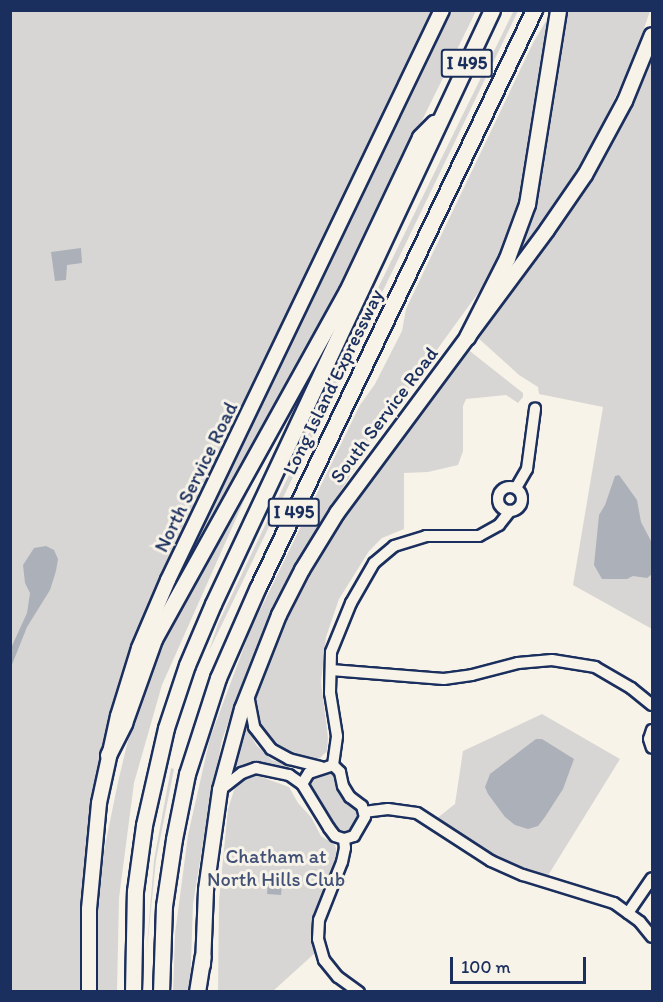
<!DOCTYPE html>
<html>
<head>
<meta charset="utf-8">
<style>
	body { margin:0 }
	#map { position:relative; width:663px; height:1002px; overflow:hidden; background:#f7f3e8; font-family:Itim,sans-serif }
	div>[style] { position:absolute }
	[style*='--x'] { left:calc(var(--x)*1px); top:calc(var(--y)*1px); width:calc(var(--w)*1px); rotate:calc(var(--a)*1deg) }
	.green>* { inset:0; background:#d7d6d4 }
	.water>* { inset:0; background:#acb0b9 }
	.roads { filter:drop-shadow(2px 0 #1b2f5e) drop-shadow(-2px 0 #1b2f5e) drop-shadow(0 2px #1b2f5e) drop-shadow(0 -2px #1b2f5e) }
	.minor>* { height:10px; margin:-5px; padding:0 5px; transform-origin:5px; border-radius:5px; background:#f7f3e8 }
	.minor>.ring { margin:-5px; padding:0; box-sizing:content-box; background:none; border:10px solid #f7f3e8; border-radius:50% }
	.major>* { height:14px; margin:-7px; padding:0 7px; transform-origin:7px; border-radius:7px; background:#f7f3e8 }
	.highway>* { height:15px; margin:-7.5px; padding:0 7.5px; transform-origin:7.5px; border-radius:7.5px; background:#f7f3e8 }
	span { translate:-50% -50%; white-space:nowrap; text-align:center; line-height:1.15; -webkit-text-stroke:6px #f7f3e8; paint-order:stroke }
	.shield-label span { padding:2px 4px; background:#f7f3e8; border:2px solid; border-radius:4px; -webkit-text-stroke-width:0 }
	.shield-label { font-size:18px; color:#1b2f5e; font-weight:700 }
	.street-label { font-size:20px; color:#1b2f5e }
	.park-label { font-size:20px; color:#415076 }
	.frame { position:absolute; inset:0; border:12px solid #1b2f5e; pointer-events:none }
	.scale { position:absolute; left:450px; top:957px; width:136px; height:27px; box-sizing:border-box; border:3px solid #1b2f5e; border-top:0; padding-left:8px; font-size:18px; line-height:21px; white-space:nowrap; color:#1b2f5e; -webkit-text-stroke:4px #f7f3e8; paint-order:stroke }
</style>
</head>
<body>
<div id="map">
	<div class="green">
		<div style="clip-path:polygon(514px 10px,518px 11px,209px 651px,218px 624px,378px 288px)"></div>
		<div style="clip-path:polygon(10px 11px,442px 11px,180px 553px,105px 766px,89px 991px,11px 991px)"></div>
		<div style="clip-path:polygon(448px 11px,476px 11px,329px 309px,187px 563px,184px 561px)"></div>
		<div style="clip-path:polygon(552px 11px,546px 37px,527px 176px,511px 231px,494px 271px,376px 434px,332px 505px,278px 598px,246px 673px,222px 740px,207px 818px,193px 904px,190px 991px,173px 992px,175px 934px,188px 835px,210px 738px,250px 631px,360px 405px,375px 384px,402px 331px,406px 309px,533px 43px)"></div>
		<div style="clip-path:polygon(565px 11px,650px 11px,632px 63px,587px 155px,527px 243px,511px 259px,536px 197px,550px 122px,555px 54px)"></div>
		<div style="clip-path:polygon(652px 49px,652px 629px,573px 585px,603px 407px,539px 394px,538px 387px,519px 375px,477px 337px,478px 332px,569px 207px,615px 134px)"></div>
		<div style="clip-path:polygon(466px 348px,523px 393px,523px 397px,518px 403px,506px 395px,466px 399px,463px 406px,463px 451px,458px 465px,428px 472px,404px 473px,404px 529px,382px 538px,369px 551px,339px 599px,326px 637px,321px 682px,328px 738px,327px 751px,320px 758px,309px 761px,291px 756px,268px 742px,254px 719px,252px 703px,268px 657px,298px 588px,328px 537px)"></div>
		<div style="clip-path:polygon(279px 422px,162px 685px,134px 783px,119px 898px,117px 991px,95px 992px,98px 880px,118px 782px,144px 674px,191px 578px)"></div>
		<div style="clip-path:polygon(245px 712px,246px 726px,256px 745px,272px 760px,289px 765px,287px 770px,268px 765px,247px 764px,233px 772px,225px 781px)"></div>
		<div style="clip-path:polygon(542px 714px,620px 759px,544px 882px,523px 875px,431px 823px,455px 804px,463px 751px)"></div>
		<div style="clip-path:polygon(333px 765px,365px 817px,344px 839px,306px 794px,309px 773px)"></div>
		<div style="clip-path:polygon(171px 768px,174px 769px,156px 860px,146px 958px,154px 860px)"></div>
		<div style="clip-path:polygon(256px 775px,289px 787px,298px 803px,311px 817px,321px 836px,335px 845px,337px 852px,316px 917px,313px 940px,315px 953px,273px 991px,218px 992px,219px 900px,228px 809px,236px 784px)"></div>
	</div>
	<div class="water">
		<div style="clip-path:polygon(81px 248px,82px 263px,67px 265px,66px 280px,55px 281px,51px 252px)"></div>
		<div style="clip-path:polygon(619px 475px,637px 500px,641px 522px,651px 541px,652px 574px,647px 578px,633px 576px,627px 579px,602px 579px,594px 565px,599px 515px,605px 505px,615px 476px)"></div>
		<div style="clip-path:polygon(46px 546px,54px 550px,58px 559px,56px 571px,50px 590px,27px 627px,11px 667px,11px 648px,27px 613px,30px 593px,25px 583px,23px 565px,34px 548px)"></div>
		<div style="clip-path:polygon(536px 739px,542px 739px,574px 759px,563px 789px,545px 817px,538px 826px,528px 829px,515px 825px,505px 817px,488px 794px,485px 787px,490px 774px)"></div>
		<div style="clip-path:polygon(269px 873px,283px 874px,281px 895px,267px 894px)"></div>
	</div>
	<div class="roads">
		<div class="minor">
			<div class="ring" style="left:498px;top:487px;width:14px;height:14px"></div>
			<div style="--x:516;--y:488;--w:22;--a:-60"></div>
			<div style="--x:527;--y:469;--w:61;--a:-82.4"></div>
			<div style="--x:331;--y:670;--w:113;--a:4.6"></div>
			<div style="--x:444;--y:679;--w:28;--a:-8"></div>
			<div style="--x:472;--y:675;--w:48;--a:-14.6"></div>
			<div style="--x:518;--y:663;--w:34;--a:-5"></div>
			<div style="--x:552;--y:660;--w:44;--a:9.2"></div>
			<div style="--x:595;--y:667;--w:42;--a:30.3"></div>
			<div style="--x:631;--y:688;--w:27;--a:39"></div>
			<div style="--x:248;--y:695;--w:33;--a:79"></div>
			<div style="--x:254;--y:727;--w:28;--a:52"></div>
			<div style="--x:271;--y:749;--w:21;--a:29"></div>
			<div style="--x:289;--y:759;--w:33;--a:14"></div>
			<div style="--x:652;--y:730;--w:9;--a:108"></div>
			<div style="--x:649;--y:739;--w:9;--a:72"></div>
			<div style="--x:333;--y:765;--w:29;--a:-82"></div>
			<div style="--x:337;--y:736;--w:44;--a:-99.2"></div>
			<div style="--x:330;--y:693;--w:41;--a:-88.6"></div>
			<div style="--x:331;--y:652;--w:53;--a:-67.8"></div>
			<div style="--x:351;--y:603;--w:46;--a:-60.1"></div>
			<div style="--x:374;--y:563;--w:26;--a:-40"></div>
			<div style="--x:394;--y:546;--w:34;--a:-17"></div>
			<div style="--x:426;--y:536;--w:53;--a:0"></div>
			<div style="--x:479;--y:536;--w:23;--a:-29"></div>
			<div style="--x:499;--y:525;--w:18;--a:-52"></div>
			<div style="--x:333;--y:765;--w:10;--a:45"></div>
			<div style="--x:340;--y:772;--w:14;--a:78"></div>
			<div style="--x:343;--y:786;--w:13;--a:58"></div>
			<div style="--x:350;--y:797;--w:15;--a:37"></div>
			<div style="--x:362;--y:806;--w:11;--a:75"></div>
			<div style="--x:365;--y:817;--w:22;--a:120"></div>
			<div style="--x:354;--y:836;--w:10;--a:163"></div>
			<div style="--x:344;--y:839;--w:9;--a:-162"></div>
			<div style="--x:335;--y:836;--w:10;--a:-127"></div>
			<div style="--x:329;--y:828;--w:52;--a:-121.5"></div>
			<div style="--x:302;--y:784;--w:13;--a:-58"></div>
			<div style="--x:309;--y:773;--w:25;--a:-18"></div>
			<div style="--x:220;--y:790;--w:28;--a:-38"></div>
			<div style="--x:242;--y:773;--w:15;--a:-20"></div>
			<div style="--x:256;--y:768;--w:34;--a:12"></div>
			<div style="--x:289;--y:775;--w:16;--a:35"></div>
			<div style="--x:364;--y:812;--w:24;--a:-7"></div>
			<div style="--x:388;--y:809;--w:29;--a:8"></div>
			<div style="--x:417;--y:813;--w:88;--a:33"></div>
			<div style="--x:491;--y:861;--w:35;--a:24"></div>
			<div style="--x:523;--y:875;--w:95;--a:17.1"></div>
			<div style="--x:614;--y:903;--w:32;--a:36"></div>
			<div style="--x:640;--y:922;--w:19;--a:51"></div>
			<div style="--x:344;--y:839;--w:9;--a:84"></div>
			<div style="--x:345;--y:848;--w:14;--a:102"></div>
			<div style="--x:342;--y:862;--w:62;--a:111.6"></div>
			<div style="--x:319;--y:920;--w:19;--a:93"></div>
			<div style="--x:318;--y:939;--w:22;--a:74"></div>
			<div style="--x:324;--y:960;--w:22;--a:51"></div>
			<div style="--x:338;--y:977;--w:26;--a:36"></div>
			<div style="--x:628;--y:913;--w:42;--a:-55.6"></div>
		</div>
		<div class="major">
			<div style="--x:203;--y:965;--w:75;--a:-87.7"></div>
			<div style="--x:206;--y:890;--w:101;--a:-82"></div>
			<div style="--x:220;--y:790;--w:84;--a:-74.8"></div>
			<div style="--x:242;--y:709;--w:101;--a:-68.5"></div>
			<div style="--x:279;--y:615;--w:51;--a:-62.9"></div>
			<div style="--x:302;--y:570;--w:67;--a:-58.4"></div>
			<div style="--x:337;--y:513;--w:352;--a:-53.4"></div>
			<div style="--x:547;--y:230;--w:67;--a:-55.4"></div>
			<div style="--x:585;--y:175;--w:84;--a:-61.6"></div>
			<div style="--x:625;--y:101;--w:71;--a:-67.8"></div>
			<div style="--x:89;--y:992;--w:83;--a:-90"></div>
			<div style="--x:89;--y:909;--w:106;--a:-84.6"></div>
			<div style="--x:99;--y:803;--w:89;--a:-77.7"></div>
			<div style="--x:118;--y:716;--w:71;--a:-72.8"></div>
			<div style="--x:139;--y:648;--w:74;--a:-66.9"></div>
			<div style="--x:168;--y:580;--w:632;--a:-64.33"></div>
		</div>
		<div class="highway">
			<div style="--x:467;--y:337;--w:89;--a:-63.1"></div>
			<div style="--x:507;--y:258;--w:58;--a:-69.7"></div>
			<div style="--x:527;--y:204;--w:196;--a:-80.9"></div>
			<div style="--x:108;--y:755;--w:36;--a:-63"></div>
			<div style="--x:124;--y:723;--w:89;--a:-70.3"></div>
			<div style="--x:154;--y:639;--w:398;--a:-61"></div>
			<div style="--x:347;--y:291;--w:170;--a:-64.6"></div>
			<div style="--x:420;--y:137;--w:20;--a:-45"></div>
			<div style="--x:133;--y:992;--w:101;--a:-88.9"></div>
			<div style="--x:135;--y:891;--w:67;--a:-82.2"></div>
			<div style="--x:144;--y:825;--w:99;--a:-77.2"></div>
			<div style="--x:166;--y:728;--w:66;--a:-71.6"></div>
			<div style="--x:187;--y:665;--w:66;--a:-66.9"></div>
			<div style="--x:213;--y:604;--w:656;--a:-64.84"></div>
			<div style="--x:161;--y:992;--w:86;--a:-88"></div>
			<div style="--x:164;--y:906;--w:68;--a:-81.5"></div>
			<div style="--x:174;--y:839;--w:66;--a:-78.7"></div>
			<div style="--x:187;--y:774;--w:101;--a:-72.1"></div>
			<div style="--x:218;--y:678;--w:99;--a:-66.3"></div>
			<div style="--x:258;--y:587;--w:640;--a:-64.44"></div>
			<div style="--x:197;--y:992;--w:36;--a:-81"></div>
		</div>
	</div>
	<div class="shield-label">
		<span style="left:467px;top:63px">I 495</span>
		<span style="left:294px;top:512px">I 495</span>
	</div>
	<div class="street-label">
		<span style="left:333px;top:382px;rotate:-64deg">Long Island Expressway</span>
		<span style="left:384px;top:415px;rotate:-53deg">South Service Road</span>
		<span style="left:196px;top:477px;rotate:-64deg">North Service Road</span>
	</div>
	<div class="park-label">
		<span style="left:276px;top:868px">Chatham at<br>North Hills Club</span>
	</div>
	<div class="frame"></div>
	<div class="scale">100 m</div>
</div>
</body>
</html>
